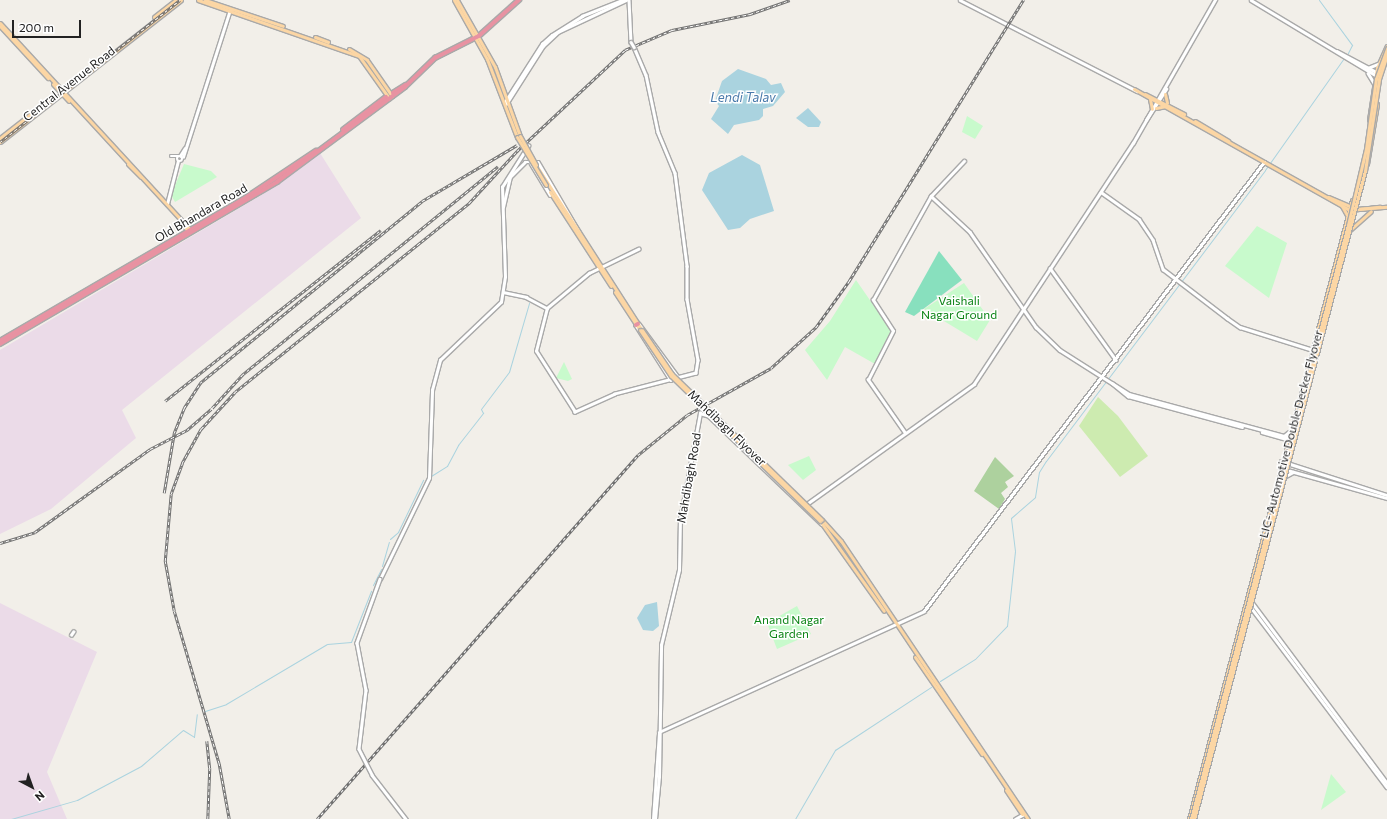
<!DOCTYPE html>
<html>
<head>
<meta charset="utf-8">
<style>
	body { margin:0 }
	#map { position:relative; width:1387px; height:819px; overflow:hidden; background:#f2efe9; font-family:Commissioner,sans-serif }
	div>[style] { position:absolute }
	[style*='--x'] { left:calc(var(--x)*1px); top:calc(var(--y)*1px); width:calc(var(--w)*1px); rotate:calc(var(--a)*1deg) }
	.industrial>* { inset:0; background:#ebdbe8 }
	.grass>* { inset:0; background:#cdebb0 }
	.forest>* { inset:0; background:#add19e }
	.park>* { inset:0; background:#c8facc }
	.pitch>* { inset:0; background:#88e0be }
	.water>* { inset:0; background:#aad3df }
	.stream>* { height:1px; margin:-0.5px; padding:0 0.5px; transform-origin:0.5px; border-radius:0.5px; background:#aad3df }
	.roads { filter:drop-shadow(1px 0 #a9a9a9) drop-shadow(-1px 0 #a9a9a9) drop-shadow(0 1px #a9a9a9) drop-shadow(0 -1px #a9a9a9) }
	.minor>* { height:2.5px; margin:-1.25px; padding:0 1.25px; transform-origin:1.25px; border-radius:1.25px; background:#fff }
	.minor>.ring { margin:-1.25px; padding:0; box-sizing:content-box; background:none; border:2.5px solid #fff; border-radius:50% }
	.major>* { height:3px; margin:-1.5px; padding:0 1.5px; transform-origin:1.5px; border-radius:1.5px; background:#fcd6a4 }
	.highway>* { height:3.5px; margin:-1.75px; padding:0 1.75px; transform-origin:1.75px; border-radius:1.75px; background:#e892a2 }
	.rail>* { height:2.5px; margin-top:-1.25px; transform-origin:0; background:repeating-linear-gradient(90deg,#fff 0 3px,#707070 0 6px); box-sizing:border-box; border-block:1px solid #707070 }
	.bridges { filter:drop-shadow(1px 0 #a9a9a9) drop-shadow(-1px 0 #a9a9a9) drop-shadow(0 1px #a9a9a9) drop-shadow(0 -1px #a9a9a9) }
	.minor-bridge>* { height:2.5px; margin:-1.25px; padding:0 1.25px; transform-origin:1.25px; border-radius:1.25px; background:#fff }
	.major-bridge>* { height:3px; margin:-1.5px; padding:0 1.5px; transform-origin:1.5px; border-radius:1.5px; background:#fcd6a4 }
	span { translate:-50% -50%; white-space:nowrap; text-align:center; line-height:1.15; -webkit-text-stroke:3px #fff; paint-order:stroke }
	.street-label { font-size:12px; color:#222 }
	.park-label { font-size:12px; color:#0c8416 }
	.water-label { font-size:13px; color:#4a7aab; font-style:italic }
	.north { position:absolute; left:12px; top:767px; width:40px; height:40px; -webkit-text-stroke:3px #fff; paint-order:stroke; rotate:139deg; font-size:11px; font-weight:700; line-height:16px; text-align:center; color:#222 }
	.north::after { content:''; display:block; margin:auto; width:14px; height:18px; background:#222; clip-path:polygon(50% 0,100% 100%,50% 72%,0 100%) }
	.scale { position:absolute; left:12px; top:20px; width:69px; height:18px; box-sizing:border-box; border:2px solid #222; border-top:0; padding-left:5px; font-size:12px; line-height:14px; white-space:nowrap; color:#222; -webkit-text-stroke:3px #fff; paint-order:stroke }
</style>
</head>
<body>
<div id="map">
	<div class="industrial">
		<div style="clip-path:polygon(320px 153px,361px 218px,122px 410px,136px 438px,51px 509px,0 534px,0 350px,260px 196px)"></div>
		<div style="clip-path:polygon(0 603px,97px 652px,47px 772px,67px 819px,0 819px)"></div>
	</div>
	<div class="grass">
		<div style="clip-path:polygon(1098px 397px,1118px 416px,1148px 456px,1120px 477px,1079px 426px)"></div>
	</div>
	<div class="forest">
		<div style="clip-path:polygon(995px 457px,1014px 476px,1005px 482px,1008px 487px,1001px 493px,1005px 499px,999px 509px,974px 491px)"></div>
	</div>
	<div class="park">
		<div style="clip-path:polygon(967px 116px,983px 126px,975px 139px,962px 132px)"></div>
		<div style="clip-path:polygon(184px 164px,211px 171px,217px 177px,175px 202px,171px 195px)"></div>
		<div style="clip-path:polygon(1257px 226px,1287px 243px,1269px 298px,1225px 266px)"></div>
		<div style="clip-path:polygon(856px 280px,892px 332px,875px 364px,845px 347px,827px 380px,805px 350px,830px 321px)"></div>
		<div style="clip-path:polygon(964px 283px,990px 320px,977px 341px,924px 309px)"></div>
		<div style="clip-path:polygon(564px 362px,572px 379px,568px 381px,556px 378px)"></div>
		<div style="clip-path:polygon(809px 456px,816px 470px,803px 480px,788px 465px)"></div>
		<div style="clip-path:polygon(797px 606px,811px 634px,777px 649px,767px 623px)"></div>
		<div style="clip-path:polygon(1331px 774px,1346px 792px,1321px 810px)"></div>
	</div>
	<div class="pitch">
		<div style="clip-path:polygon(939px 251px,962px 280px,914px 316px,905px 312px)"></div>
	</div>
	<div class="water">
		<div style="clip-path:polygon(738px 69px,766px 79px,771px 85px,781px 83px,785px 92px,773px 106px,763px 109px,763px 116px,759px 120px,734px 125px,728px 134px,711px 119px,719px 106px,715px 101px,722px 81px)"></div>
		<div style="clip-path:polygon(808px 108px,821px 122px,819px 127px,808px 127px,796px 118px)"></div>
		<div style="clip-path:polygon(742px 155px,760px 165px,774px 211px,750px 219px,740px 228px,728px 230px,702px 190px,709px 173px)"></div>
		<div style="clip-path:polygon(657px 602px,659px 626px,653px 631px,643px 630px,637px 618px,645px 605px)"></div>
	</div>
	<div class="stream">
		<div style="--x:1319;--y:0;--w:56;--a:53.7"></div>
		<div style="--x:1352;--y:45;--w:9;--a:117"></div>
		<div style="--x:431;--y:476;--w:19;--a:-32"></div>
		<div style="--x:447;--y:466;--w:24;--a:-62"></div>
		<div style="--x:458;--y:445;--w:41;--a:-52"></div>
		<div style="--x:483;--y:413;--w:4;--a:-117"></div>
		<div style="--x:481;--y:409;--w:46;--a:-52.9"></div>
		<div style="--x:509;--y:372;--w:72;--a:-73.8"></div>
		<div style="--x:390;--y:539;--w:11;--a:-41"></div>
		<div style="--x:398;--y:532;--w:58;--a:-64.3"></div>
		<div style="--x:382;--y:566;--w:25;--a:-74"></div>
		<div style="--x:373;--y:585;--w:18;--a:-63"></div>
		<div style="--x:940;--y:681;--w:41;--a:-32.2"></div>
		<div style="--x:975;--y:659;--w:46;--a:-45.9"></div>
		<div style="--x:1007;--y:626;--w:75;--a:-83.9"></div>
		<div style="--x:1015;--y:551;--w:33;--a:-97"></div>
		<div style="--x:1011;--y:518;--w:32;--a:-41"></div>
		<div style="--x:1035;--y:497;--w:25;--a:-81"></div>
		<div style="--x:1039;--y:472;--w:13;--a:-58"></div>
		<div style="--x:1046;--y:461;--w:364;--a:-53"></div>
		<div style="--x:1265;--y:170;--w:137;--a:-54.8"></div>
		<div style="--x:205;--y:711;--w:22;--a:-18"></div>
		<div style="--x:226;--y:704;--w:117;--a:-30.7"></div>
		<div style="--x:327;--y:644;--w:24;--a:-5"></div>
		<div style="--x:351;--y:642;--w:55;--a:-68.6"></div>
		<div style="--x:11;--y:819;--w:69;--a:-16.1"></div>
		<div style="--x:77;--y:800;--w:72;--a:-28"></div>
		<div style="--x:141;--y:766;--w:55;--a:-40.6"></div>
		<div style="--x:183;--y:730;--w:13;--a:32"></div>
		<div style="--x:194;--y:737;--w:23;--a:-83"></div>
		<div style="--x:795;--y:819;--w:80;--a:-59.9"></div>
		<div style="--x:835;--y:750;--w:115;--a:-33.3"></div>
	</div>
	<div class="roads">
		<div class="minor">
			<div style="--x:629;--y:0;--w:42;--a:87.3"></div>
			<div style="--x:960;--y:0;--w:199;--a:27.2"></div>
			<div style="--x:1251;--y:0;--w:147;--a:31.1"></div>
			<div style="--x:634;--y:47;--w:30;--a:67"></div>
			<div style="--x:646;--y:75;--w:58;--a:78.1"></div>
			<div style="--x:658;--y:132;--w:44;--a:67.5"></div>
			<div style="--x:675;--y:173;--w:94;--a:82.6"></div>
			<div style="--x:687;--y:266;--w:33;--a:90"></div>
			<div style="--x:687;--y:299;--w:62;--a:79.8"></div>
			<div style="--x:698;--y:360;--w:13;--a:99"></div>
			<div style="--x:696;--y:373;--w:84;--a:165.5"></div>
			<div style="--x:615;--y:394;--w:44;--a:155.8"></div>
			<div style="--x:575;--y:412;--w:72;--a:-122.6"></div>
			<div style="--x:536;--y:351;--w:44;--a:-75.7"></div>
			<div style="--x:547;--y:308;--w:55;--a:-39.8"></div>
			<div style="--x:589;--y:273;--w:55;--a:-26.1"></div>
			<div style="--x:1337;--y:51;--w:47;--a:28.2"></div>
			<div style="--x:1368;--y:68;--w:11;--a:-22"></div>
			<div style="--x:1368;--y:73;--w:12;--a:59"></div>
			<div style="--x:505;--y:102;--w:69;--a:-57.5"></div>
			<div style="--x:542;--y:44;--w:13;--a:-42"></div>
			<div style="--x:552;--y:35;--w:36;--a:-32"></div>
			<div style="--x:582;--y:16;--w:43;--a:-21.8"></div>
			<div style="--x:506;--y:104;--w:69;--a:-57.5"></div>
			<div style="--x:543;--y:46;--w:21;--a:-43"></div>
			<div style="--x:558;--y:32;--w:75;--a:-25.2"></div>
			<div style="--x:1146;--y:120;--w:37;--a:-57"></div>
			<div style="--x:171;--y:156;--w:7;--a:0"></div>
			<div style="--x:180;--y:156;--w:9;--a:-58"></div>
			<div class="ring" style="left:177px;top:156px;width:3.5px;height:3.5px"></div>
			<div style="--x:183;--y:157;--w:154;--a:-72.3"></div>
			<div style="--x:531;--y:163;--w:37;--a:59"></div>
			<div style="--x:1101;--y:192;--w:47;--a:35.4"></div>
			<div style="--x:1139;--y:219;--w:25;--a:56"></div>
			<div style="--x:1153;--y:240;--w:31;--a:71"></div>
			<div style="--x:1163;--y:269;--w:81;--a:37.4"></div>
			<div style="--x:1227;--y:318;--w:16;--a:35"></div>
			<div style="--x:1240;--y:327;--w:77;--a:17.5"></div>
			<div style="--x:931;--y:196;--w:48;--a:-46.7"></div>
			<div style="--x:167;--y:204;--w:44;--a:-75.7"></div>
			<div style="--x:503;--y:207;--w:31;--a:-77"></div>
			<div style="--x:510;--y:177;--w:21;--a:-45"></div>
			<div style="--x:525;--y:162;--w:13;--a:0"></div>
			<div style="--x:538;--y:162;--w:81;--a:59.6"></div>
			<div style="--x:1050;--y:268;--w:113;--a:54.3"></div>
			<div style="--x:503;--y:292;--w:24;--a:12"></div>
			<div style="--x:526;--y:297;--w:24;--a:28"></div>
			<div style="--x:639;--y:324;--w:66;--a:53.7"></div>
			<div style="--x:636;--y:325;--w:65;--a:57.5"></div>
			<div style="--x:1112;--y:383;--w:21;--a:39"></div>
			<div style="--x:1128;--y:396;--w:118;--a:15.2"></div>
			<div style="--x:1262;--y:432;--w:26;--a:16"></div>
			<div style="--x:905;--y:433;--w:65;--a:-124.9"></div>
			<div style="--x:868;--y:380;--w:55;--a:-63"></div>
			<div style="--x:893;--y:331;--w:37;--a:-123"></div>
			<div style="--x:873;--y:300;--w:119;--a:-60.9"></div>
			<div style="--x:931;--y:196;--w:53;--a:42.7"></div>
			<div style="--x:970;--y:232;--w:116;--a:55.2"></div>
			<div style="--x:1036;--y:327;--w:33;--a:44"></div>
			<div style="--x:1060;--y:350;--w:82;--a:32.5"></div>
			<div style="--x:1129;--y:394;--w:165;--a:15.1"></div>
			<div style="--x:1284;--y:436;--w:6;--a:-39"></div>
			<div style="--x:1281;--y:461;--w:111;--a:17.8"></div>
			<div style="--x:1280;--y:468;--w:111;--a:15.7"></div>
			<div style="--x:1284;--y:477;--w:10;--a:-29"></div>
			<div style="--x:808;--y:503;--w:204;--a:-35.6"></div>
			<div style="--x:974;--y:384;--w:289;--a:-56.6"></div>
			<div style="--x:1133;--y:143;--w:165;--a:-60.2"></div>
			<div style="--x:380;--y:579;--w:112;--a:-64.1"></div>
			<div style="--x:429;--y:478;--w:88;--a:-88"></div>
			<div style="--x:432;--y:390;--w:31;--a:-75"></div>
			<div style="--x:440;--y:360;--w:84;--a:-43.6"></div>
			<div style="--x:501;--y:302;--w:25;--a:-81"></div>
			<div style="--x:505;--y:277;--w:90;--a:-91.9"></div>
			<div style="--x:502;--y:187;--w:49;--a:-57.6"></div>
			<div style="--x:1251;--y:601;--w:227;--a:53.2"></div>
			<div style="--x:1250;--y:606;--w:227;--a:52.9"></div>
			<div style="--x:71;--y:635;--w:4;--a:-56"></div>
			<div style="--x:659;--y:732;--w:291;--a:-24.5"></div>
			<div style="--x:924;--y:611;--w:563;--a:-52.87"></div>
			<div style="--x:653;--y:819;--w:86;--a:-86"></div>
			<div style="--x:655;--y:819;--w:42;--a:-84.6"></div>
			<div style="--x:659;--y:777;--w:132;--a:-89.1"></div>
			<div style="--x:661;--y:645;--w:77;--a:-76.5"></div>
			<div style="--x:679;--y:570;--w:50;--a:-88.9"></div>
			<div style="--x:680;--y:520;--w:109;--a:-79.4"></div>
			<div style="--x:700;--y:413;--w:9;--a:18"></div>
			<div style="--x:709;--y:416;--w:156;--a:43.7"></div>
			<div style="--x:1015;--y:819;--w:10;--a:-29"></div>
		</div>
		<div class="major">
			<div style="--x:198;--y:0;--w:170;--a:19.2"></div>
			<div style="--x:359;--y:56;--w:52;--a:54.5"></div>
			<div style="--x:205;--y:0;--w:82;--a:18.4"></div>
			<div style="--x:454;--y:0;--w:68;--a:60.8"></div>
			<div style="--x:487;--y:59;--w:84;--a:69"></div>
			<div style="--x:457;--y:0;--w:77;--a:60.4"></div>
			<div style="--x:495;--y:67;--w:73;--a:70.1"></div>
			<div style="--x:154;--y:17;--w:28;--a:-38"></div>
			<div style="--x:0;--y:23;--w:282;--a:47.4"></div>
			<div style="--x:0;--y:26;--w:71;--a:47.3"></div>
			<div style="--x:315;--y:37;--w:14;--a:21"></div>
			<div style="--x:349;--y:49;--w:21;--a:31"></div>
			<div style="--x:367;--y:60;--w:44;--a:55.2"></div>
			<div style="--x:53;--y:84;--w:23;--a:47"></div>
			<div style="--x:1134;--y:89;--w:248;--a:29.3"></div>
			<div style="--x:1350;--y:210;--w:30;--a:-6"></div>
			<div style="--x:60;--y:91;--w:30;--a:-37"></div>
			<div style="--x:1145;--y:94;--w:44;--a:27.1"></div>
			<div style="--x:1165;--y:94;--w:9;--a:77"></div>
			<div style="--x:1150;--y:99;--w:10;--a:79"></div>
			<div style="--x:1156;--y:108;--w:10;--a:-11"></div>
			<div style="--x:1369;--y:120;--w:53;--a:-81.3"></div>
			<div style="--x:1377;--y:68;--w:24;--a:-66"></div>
			<div style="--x:1195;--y:121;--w:39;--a:31"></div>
			<div style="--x:0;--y:138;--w:65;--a:-38.1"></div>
			<div style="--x:0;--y:142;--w:230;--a:-38.1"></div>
			<div style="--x:128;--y:164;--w:18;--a:45"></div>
			<div style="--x:1367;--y:164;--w:61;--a:-80.5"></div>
			<div style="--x:536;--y:165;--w:196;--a:57.3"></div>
			<div style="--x:550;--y:192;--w:112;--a:57"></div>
			<div style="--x:1328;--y:197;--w:30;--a:23"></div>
			<div style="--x:1356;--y:209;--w:31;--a:-4"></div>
			<div style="--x:1342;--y:206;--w:13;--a:61"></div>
			<div style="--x:181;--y:221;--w:14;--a:56"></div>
			<div style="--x:1350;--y:230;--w:28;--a:-42"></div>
			<div style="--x:615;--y:292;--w:45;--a:56.7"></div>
			<div style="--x:822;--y:520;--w:28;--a:48"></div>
			<div style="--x:841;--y:541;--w:335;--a:56.1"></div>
			<div style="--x:820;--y:521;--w:110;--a:54.6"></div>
			<div style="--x:915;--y:657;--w:118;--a:55.4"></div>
			<div style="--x:1006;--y:790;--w:29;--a:56"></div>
			<div style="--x:1189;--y:819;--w:640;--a:-75.25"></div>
		</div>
		<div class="highway">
			<div style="--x:393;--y:93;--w:15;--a:-32"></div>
			<div style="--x:343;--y:130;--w:54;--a:-37.5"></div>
			<div style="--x:636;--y:325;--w:2;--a:-27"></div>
			<div style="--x:0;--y:341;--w:286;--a:-30.2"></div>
			<div style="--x:247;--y:197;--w:83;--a:-33.7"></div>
			<div style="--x:0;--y:344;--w:321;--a:-30.3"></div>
			<div style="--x:277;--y:182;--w:159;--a:-36.6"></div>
			<div style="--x:405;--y:87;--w:42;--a:-44"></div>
			<div style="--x:435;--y:58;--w:49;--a:-26.6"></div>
			<div style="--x:479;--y:36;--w:54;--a:-42"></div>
		</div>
	</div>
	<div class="rail">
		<div style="--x:0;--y:142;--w:229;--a:-38.3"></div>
		<div style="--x:165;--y:401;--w:275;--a:-38.4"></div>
		<div style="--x:212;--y:408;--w:45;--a:-47.7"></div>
		<div style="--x:242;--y:375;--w:330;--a:-39.2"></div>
		<div style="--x:164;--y:493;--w:61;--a:-80.5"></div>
		<div style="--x:174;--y:433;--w:27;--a:-68"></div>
		<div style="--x:184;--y:408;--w:30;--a:-57"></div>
		<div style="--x:200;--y:383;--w:287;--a:-39.3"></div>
		<div style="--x:422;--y:201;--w:110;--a:-30.5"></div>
		<div style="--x:0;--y:543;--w:37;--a:-17"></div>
		<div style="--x:35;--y:532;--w:142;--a:-35.8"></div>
		<div style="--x:150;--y:449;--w:42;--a:-27.2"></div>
		<div style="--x:187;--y:430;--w:32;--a:-41"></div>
		<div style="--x:207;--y:741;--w:27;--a:84"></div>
		<div style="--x:210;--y:768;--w:51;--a:92.2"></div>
		<div style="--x:229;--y:819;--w:56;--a:-100.3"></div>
		<div style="--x:219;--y:764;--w:159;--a:-106.4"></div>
		<div style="--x:174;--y:611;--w:51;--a:-100.2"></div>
		<div style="--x:165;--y:561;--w:67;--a:-84.9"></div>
		<div style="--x:171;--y:494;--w:33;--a:-70"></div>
		<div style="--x:182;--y:463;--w:39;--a:-61"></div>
		<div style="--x:201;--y:429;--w:50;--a:-47.4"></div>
		<div style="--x:235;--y:392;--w:301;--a:-38.9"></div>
		<div style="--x:469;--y:203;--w:71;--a:-47.3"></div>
		<div style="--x:517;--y:151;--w:148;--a:-43.1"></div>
		<div style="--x:625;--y:50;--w:51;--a:-23.1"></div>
		<div style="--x:672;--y:30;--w:80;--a:-11.6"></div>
		<div style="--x:750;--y:14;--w:42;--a:-19.3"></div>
		<div style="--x:317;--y:819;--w:485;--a:-48.6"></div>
		<div style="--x:638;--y:455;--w:63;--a:-39.2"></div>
		<div style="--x:687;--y:415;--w:96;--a:-29.2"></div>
		<div style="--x:771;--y:368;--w:61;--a:-42.3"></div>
		<div style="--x:816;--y:327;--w:57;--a:-54.3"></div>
		<div style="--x:849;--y:281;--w:331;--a:-58.2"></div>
		<div style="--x:1192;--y:819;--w:674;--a:-75.22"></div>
		<div style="--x:1364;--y:167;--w:95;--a:-81.5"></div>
		<div style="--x:1378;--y:73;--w:26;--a:-69"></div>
	</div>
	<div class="bridges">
		<div class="minor-bridge">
			<div style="--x:631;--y:42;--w:6;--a:59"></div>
			<div style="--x:380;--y:579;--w:68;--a:109.8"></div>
			<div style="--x:357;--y:643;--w:48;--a:79.2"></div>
			<div style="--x:366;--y:690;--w:59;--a:96.8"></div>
			<div style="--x:359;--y:749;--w:29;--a:63"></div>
			<div style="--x:372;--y:775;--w:56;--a:52.3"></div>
		</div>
		<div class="major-bridge">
			<div style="--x:520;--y:136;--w:33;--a:61"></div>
			<div style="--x:517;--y:137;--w:56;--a:58.9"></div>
			<div style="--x:640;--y:330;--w:55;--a:56"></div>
			<div style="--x:671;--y:376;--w:208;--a:44.2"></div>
			<div style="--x:642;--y:330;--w:53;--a:55.7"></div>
			<div style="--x:672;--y:374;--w:209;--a:44.2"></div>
			<div style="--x:1191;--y:819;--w:614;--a:-75.19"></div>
			<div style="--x:1348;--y:225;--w:78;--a:-76.7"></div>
			<div style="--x:1366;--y:149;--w:71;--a:-81.9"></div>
			<div style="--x:1376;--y:79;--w:33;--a:-70"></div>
			<div style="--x:1194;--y:819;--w:670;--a:-75.22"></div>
			<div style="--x:1365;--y:171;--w:93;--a:-81.3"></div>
			<div style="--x:1379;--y:79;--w:25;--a:-72"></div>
		</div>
	</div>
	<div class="street-label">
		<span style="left:69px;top:84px;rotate:-38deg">Central Avenue Road</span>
		<span style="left:201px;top:213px;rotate:-30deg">Old Bhandara Road</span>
		<span style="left:727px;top:428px;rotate:44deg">Mahdibagh Flyover</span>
		<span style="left:1291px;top:434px;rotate:-75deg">LIC- Automotive Double Decker Flyover</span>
		<span style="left:689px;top:478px;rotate:-80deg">Mahdibagh Road</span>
	</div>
	<div class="park-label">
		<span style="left:959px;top:308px">Vaishali<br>Nagar Ground</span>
		<span style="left:789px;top:627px">Anand Nagar<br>Garden</span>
	</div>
	<div class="water-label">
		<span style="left:743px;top:97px">Lendi Talav</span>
	</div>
	<div class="north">N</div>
	<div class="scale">200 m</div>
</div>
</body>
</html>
